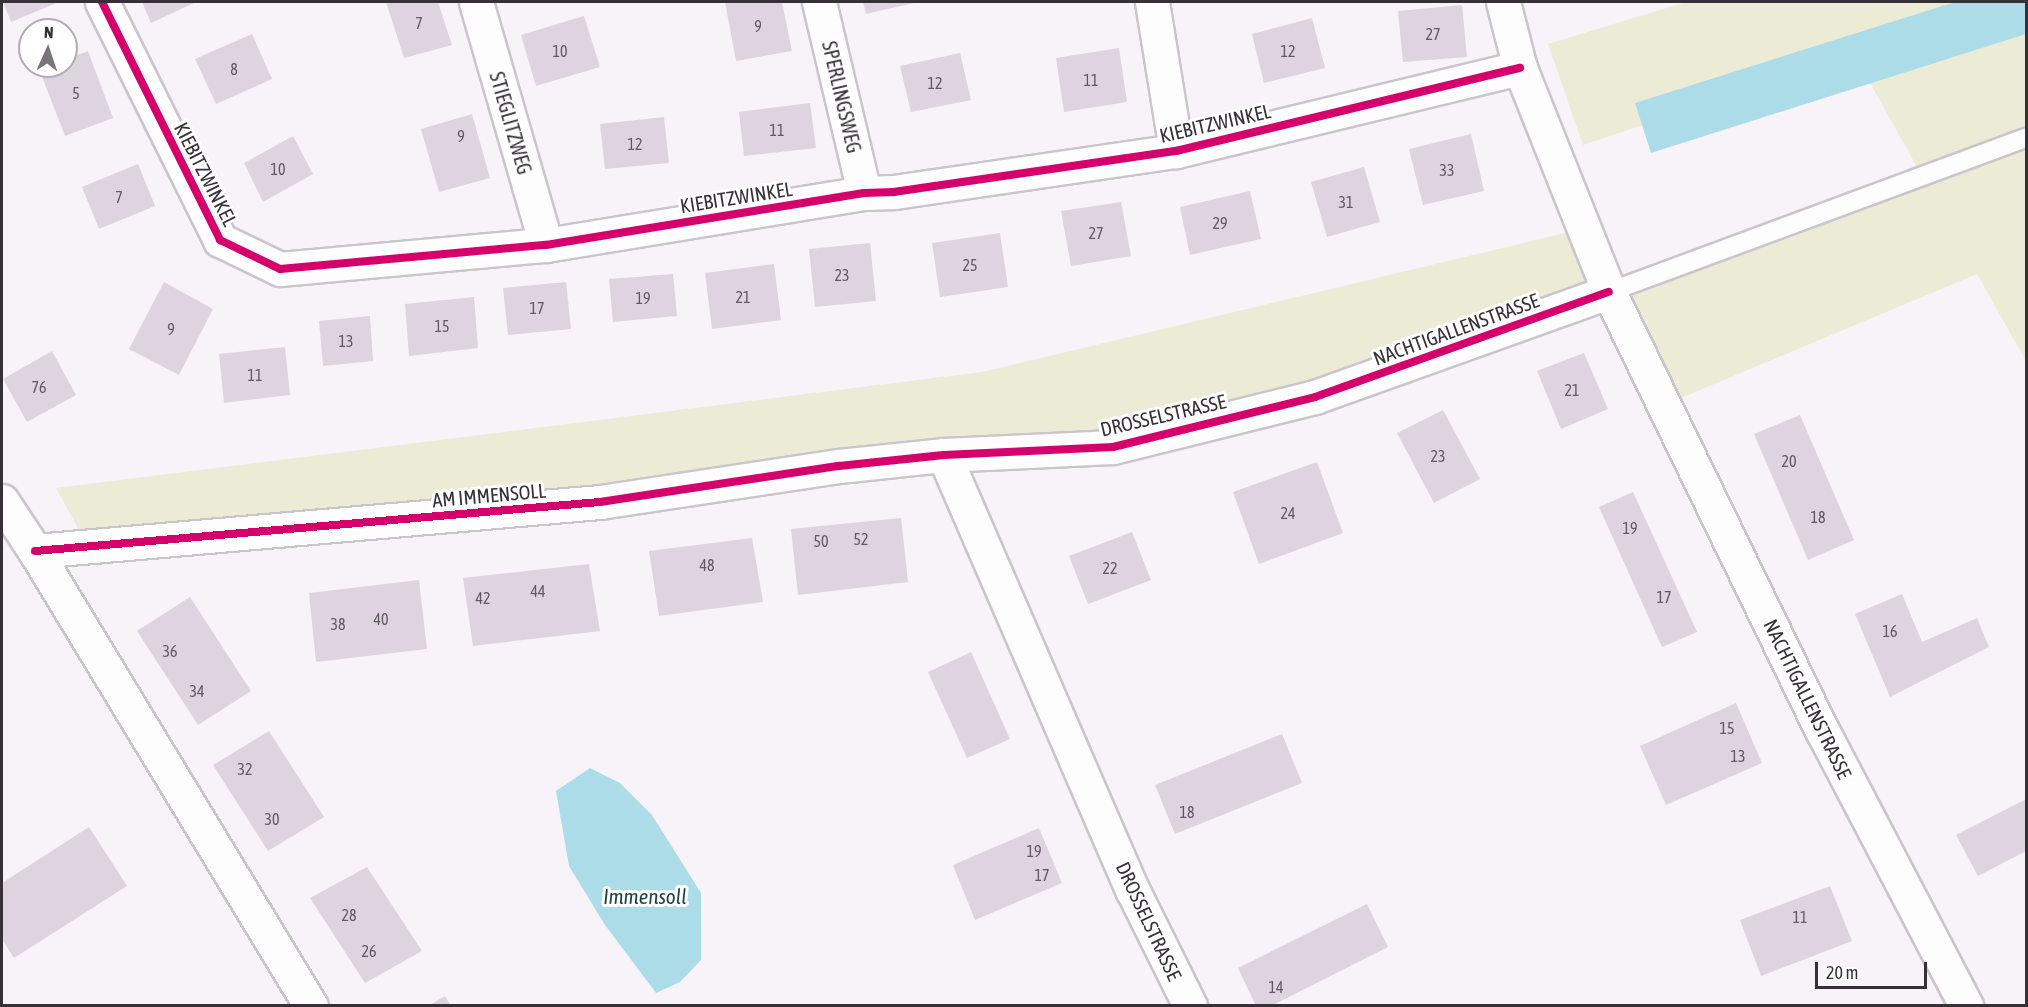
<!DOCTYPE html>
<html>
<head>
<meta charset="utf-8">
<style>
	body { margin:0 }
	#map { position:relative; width:2028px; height:1007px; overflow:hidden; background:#f8f2f9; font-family:"Asap Condensed",sans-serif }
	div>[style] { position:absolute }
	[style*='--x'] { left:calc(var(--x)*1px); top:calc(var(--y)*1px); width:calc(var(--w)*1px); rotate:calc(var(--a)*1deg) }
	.green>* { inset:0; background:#ecebd6 }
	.water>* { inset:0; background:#addce9 }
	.building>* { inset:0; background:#ded4e0 }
	.roads { filter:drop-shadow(2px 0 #cac5cb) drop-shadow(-2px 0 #cac5cb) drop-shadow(0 2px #cac5cb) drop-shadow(0 -2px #cac5cb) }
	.lane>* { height:18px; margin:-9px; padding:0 9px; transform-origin:9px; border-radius:9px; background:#fefdfe }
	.street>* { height:33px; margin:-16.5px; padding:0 16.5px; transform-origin:16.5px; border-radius:16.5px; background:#fefdfe }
	.cycleway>* { height:8px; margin:-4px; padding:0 4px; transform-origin:4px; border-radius:4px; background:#d6006c }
	span { translate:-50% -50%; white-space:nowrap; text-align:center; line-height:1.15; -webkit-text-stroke:6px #fff; paint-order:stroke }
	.number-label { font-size:16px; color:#5f5a60 }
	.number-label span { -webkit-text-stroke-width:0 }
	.street-label { font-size:20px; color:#353136 }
	.water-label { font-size:21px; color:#1c3e45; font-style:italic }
	.frame { position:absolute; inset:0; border:3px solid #353136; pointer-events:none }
	.north { position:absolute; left:18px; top:18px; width:60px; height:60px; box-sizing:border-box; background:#fff; border:2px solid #aeadaf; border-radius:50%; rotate:3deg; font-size:16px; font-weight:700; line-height:24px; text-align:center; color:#353136 }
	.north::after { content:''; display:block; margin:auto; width:21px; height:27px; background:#79757a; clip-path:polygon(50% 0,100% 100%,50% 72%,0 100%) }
	.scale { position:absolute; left:1815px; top:962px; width:112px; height:27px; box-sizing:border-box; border:3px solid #353136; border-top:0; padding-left:8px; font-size:18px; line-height:21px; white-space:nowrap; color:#353136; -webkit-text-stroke:4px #fff; paint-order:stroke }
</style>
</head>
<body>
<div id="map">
	<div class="green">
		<div style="clip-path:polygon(1686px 2px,2026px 2px,2026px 361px,1977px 274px,1664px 405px,1609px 292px,1113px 447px,84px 539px,56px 488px,982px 372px,1578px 230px,1609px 292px,1922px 176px,1854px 54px,1583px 145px,1548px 44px)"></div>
	</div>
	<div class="water">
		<div style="clip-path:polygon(1955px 2px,2026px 2px,2026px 34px,1651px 153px,1635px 103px)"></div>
		<div style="clip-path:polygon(590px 768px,620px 783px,652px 815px,701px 893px,701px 960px,680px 982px,656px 993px,605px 925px,569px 866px,556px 791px)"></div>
	</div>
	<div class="building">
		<div style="clip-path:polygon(3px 2px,59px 2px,11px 22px)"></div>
		<div style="clip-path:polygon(142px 2px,196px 2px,151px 23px)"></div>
		<div style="clip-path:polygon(386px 2px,438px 2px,452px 45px,404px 58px)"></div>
		<div style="clip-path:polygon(725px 2px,782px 2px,792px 51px,736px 61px)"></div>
		<div style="clip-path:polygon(863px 2px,918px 2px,866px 14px)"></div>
		<div style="clip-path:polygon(1462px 5px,1467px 57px,1403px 62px,1398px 11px)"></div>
		<div style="clip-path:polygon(584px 16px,600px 67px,536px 86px,521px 35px)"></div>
		<div style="clip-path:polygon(1312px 18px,1325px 68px,1264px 83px,1252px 34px)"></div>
		<div style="clip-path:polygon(252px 34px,272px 79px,216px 104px,195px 59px)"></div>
		<div style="clip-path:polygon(1119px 48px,1127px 102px,1064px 112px,1056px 58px)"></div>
		<div style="clip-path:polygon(88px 51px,113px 118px,65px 136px,39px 69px,66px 66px,66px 59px)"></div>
		<div style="clip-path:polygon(960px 53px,971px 100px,911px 112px,900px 66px)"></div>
		<div style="clip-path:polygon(810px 103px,816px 148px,744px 156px,739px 112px)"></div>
		<div style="clip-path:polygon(472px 114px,490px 178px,439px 192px,421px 129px)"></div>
		<div style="clip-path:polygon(664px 117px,669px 163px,605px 169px,600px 124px)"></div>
		<div style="clip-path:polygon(1471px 134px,1484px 191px,1423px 205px,1409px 149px)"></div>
		<div style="clip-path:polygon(293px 136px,313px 174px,263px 202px,244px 163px)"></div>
		<div style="clip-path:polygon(138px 164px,155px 206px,99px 229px,82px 187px)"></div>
		<div style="clip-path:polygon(1364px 167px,1380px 222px,1327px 237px,1311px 182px)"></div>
		<div style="clip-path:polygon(1250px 191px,1261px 239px,1190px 255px,1180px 207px)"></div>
		<div style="clip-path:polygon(1121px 202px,1131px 256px,1071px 266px,1061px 211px)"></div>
		<div style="clip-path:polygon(1000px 233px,1008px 287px,940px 297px,932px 243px)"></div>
		<div style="clip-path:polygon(870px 243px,876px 301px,815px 307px,809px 249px)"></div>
		<div style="clip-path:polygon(774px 264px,781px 320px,712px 329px,705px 273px)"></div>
		<div style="clip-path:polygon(673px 274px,677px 316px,613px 322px,609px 279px)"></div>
		<div style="clip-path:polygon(164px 282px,213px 309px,179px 375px,129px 349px)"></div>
		<div style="clip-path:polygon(566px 282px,571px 329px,508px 335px,503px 288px)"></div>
		<div style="clip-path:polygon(474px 297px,478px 348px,409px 356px,405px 304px)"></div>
		<div style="clip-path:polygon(370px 316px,373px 361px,323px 366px,319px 321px)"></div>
		<div style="clip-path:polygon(285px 347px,290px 395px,224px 403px,219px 354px)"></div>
		<div style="clip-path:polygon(52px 351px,76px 395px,27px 422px,3px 379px)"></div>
		<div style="clip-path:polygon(1584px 353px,1608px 409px,1561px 429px,1537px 371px)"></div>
		<div style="clip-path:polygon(1443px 410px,1480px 479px,1434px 503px,1397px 433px)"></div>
		<div style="clip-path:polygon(1800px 415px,1854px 540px,1808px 560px,1754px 434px)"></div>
		<div style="clip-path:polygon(1317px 462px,1343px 533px,1259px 564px,1233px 492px)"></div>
		<div style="clip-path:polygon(1633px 492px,1697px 632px,1662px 647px,1599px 507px)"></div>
		<div style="clip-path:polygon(901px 518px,908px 582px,798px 595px,791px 529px)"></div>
		<div style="clip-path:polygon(1132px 532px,1151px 580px,1088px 604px,1069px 556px)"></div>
		<div style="clip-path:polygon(752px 538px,763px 602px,659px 616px,649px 551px)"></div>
		<div style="clip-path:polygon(589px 564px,600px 631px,473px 646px,463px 578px)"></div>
		<div style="clip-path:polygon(419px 580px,427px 649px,316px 662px,309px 593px)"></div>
		<div style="clip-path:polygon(1902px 594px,1922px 642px,1977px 618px,1989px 647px,1890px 697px,1855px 614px)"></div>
		<div style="clip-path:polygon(190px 597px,251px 691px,198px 725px,137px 631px)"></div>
		<div style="clip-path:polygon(971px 652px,1010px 739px,967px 758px,928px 672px)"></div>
		<div style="clip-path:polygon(1736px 703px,1762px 763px,1666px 805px,1640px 746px)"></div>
		<div style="clip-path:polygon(269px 731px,324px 817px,268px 851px,213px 765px)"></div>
		<div style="clip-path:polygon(1282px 734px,1302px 783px,1175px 834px,1155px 785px)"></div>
		<div style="clip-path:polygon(2026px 799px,2026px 851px,1978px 876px,1956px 835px)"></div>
		<div style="clip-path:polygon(89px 827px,127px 886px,14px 958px,2px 939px,2px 883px)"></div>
		<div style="clip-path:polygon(1039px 828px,1062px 883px,975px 920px,953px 865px)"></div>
		<div style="clip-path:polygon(367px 867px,422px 951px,365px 983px,310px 898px)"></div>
		<div style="clip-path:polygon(1830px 886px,1852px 941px,1761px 976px,1740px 920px)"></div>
		<div style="clip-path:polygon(1367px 904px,1388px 947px,1271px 1006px,1256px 1006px,1238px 968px)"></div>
		<div style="clip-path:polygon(445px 996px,451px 1006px,428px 1006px)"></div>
	</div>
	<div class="roads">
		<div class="lane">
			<div style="--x:1609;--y:292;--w:445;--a:-20.3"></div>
		</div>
		<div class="street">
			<div style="--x:102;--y:2;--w:266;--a:63.6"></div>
			<div style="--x:220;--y:240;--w:67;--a:25.8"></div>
			<div style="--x:280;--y:269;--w:267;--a:-5.2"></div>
			<div style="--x:546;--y:245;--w:322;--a:-9.3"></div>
			<div style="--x:864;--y:193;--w:30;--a:-2"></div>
			<div style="--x:894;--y:192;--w:285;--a:-8.3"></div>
			<div style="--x:1176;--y:151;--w:354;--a:-13.6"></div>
			<div style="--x:476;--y:2;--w:253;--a:73.9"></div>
			<div style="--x:819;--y:2;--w:196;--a:76.7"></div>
			<div style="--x:1152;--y:2;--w:151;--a:80.8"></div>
			<div style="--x:1503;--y:2;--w:68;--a:75.6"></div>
			<div style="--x:1520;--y:68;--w:241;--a:68.3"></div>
			<div style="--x:1609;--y:292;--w:489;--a:64.1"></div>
			<div style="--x:1823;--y:732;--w:309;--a:62.4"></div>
			<div style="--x:944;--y:455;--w:475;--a:66.6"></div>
			<div style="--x:1133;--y:891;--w:128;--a:63.6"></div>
			<div style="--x:2;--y:501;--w:60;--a:56.6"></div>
			<div style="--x:35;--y:551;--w:532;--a:58.76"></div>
			<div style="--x:35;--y:551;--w:567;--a:-4.96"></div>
			<div style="--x:600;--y:502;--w:242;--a:-8.6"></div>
			<div style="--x:839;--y:466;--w:106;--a:-6"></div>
			<div style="--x:944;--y:455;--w:169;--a:-2.7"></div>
			<div style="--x:1113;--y:447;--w:208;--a:-13.9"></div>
			<div style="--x:1315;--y:397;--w:312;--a:-19.7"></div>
		</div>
	</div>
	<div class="cycleway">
		<div style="--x:102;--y:2;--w:266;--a:63.6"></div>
		<div style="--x:220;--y:240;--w:67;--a:25.8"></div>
		<div style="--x:280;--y:269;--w:267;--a:-5.2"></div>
		<div style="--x:546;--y:245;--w:322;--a:-9.3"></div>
		<div style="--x:864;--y:193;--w:30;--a:-2"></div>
		<div style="--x:894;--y:192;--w:285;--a:-8.3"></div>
		<div style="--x:1176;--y:151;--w:354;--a:-13.6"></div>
		<div style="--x:35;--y:551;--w:567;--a:-4.96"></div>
		<div style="--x:600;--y:502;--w:242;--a:-8.6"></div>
		<div style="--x:839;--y:466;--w:106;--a:-6"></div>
		<div style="--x:944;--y:455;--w:169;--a:-2.7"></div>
		<div style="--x:1113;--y:447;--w:208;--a:-13.9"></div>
		<div style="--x:1315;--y:397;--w:312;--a:-19.7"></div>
	</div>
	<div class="number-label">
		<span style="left:419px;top:23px">7</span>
		<span style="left:758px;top:26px">9</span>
		<span style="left:1433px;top:34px">27</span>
		<span style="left:560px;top:51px">10</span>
		<span style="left:1288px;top:51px">12</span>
		<span style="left:234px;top:69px">8</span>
		<span style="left:1091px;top:80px">11</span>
		<span style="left:935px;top:83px">12</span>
		<span style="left:76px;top:93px">5</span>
		<span style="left:777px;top:130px">11</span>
		<span style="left:461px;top:136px">9</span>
		<span style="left:635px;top:144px">12</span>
		<span style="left:278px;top:169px">10</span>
		<span style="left:1447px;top:170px">33</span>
		<span style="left:119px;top:197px">7</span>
		<span style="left:1346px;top:202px">31</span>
		<span style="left:1220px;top:223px">29</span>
		<span style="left:1096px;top:233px">27</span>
		<span style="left:970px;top:265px">25</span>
		<span style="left:842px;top:275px">23</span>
		<span style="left:743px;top:297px">21</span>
		<span style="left:643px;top:298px">19</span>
		<span style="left:537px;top:308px">17</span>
		<span style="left:442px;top:326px">15</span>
		<span style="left:171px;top:329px">9</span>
		<span style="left:346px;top:341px">13</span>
		<span style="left:255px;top:375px">11</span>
		<span style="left:39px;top:387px">76</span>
		<span style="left:1572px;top:390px">21</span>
		<span style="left:1438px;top:456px">23</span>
		<span style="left:1789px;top:461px">20</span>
		<span style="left:1288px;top:513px">24</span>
		<span style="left:1818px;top:517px">18</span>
		<span style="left:1630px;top:528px">19</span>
		<span style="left:861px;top:539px">52</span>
		<span style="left:821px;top:541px">50</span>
		<span style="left:707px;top:565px">48</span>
		<span style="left:1110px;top:568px">22</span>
		<span style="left:538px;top:591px">44</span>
		<span style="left:1664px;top:597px">17</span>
		<span style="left:483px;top:598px">42</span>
		<span style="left:381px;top:619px">40</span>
		<span style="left:338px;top:624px">38</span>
		<span style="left:1890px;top:631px">16</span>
		<span style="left:170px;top:651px">36</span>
		<span style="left:197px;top:691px">34</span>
		<span style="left:1727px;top:728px">15</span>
		<span style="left:1738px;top:756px">13</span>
		<span style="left:245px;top:769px">32</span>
		<span style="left:1187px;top:812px">18</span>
		<span style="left:272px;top:819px">30</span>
		<span style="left:1034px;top:851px">19</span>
		<span style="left:1042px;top:875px">17</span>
		<span style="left:349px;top:915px">28</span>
		<span style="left:1800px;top:917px">11</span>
		<span style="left:369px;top:951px">26</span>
		<span style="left:1276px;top:987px">14</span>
	</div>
	<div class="street-label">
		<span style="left:842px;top:97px;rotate:77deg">SPERLINGSWEG</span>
		<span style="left:511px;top:123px;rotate:74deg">STIEGLITZWEG</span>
		<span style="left:1215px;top:123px;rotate:-13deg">KIEBITZWINKEL</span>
		<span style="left:206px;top:174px;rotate:63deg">KIEBITZWINKEL</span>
		<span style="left:736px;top:197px;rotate:-9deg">KIEBITZWINKEL</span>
		<span style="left:1456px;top:329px;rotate:-20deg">NACHTIGALLENSTRASSE</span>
		<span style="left:1163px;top:415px;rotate:-13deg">DROSSELSTRASSE</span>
		<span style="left:489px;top:495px;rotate:-5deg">AM IMMENSOLL</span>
		<span style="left:1808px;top:699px;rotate:64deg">NACHTIGALLENSTRASSE</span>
		<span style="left:1149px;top:921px;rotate:65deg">DROSSELSTRASSE</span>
	</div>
	<div class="water-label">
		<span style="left:645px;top:896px">Immensoll</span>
	</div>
	<div class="frame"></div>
	<div class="north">N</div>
	<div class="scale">20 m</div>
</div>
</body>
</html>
